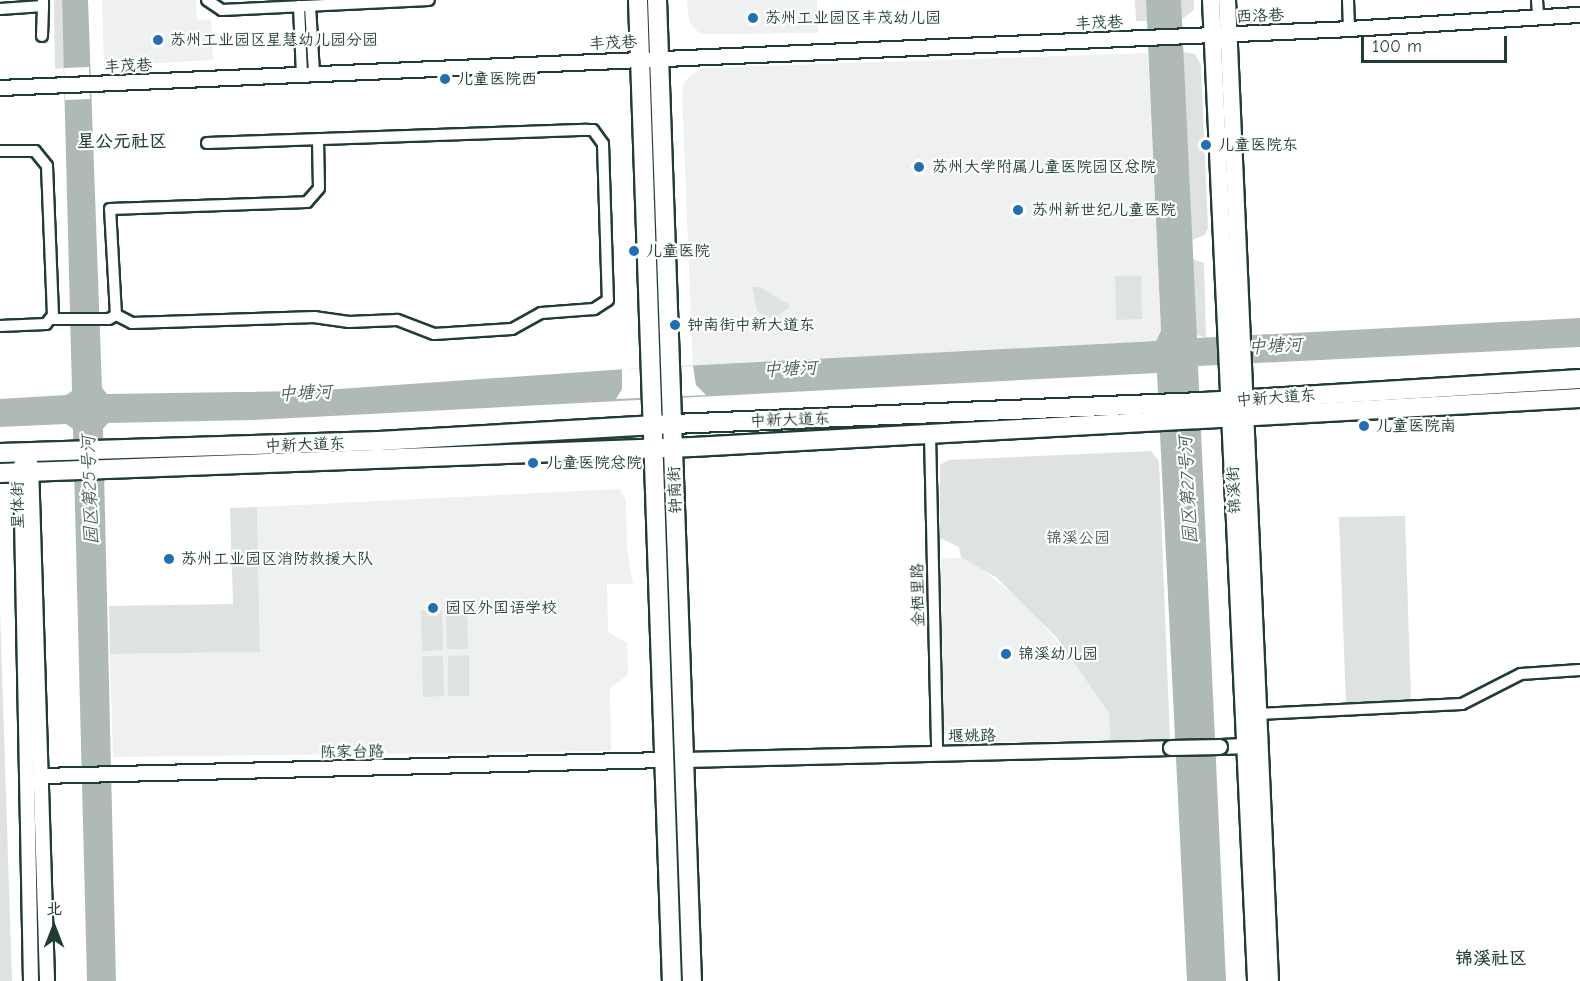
<!DOCTYPE html>
<html>
<head>
<meta charset="utf-8">
<style>
	body { margin:0 }
	#map { position:relative; width:1580px; height:981px; overflow:hidden; background:#fff; font-family:"Comic Neue","LXGW WenKai TC",sans-serif }
	div>[style] { position:absolute }
	[style*='--x'] { left:calc(var(--x)*1px); top:calc(var(--y)*1px); width:calc(var(--w)*1px); rotate:calc(var(--a)*1deg) }
	.built>* { inset:0; background:#eef1f0 }
	.green>* { inset:0; background:#dee3e2 }
	.water>* { inset:0; background:#afbab7 }
	.pier>* { inset:0; background:#fff }
	.roads { filter:drop-shadow(2px 0 #1f3d34) drop-shadow(-2px 0 #1f3d34) drop-shadow(0 2px #1f3d34) drop-shadow(0 -2px #1f3d34) }
	.minor>* { height:10px; margin:-5px; padding:0 5px; transform-origin:5px; border-radius:5px; background:#fff }
	.tertiary>* { height:14px; margin:-7px; padding:0 7px; transform-origin:7px; border-radius:7px; background:#fff }
	.secondary>* { height:16px; margin:-8px; padding:0 8px; transform-origin:8px; border-radius:8px; background:#fff }
	.primary>* { height:18px; margin:-9px; padding:0 9px; transform-origin:9px; border-radius:9px; background:#fff }
	.bridges { filter:drop-shadow(2px 0 #1f3d34) drop-shadow(-2px 0 #1f3d34) drop-shadow(0 2px #1f3d34) drop-shadow(0 -2px #1f3d34) }
	.tertiary-bridge>* { height:14px; margin:-7px; padding:0 7px; transform-origin:7px; border-radius:7px; background:#fff }
	.dots>* { width:16px; height:16px; translate:-50% -50%; box-sizing:border-box; border:3px solid #fff; border-radius:50% }
	span { translate:-50% -50%; white-space:nowrap; text-align:center; line-height:1.15; -webkit-text-stroke:4.5px #fff; paint-order:stroke }
	.street-label { font-size:16px; color:#1f3d34 }
	.poi-label { font-size:16px; color:#1f3d34 }
	.left { translate:0 -50%; text-align:left }
	.park-label { font-size:16px; color:#455e57 }
	.neighbourhood-label { font-size:18px; color:#1f3d34; font-weight:700 }
	.water-label { font-size:18px; color:#4a625b; font-style:italic }
	.north { position:absolute; left:24px; top:897px; width:60px; height:60px; -webkit-text-stroke:4px #fff; paint-order:stroke; rotate:0deg; font-size:16px; font-weight:700; line-height:24px; text-align:center; color:#1f3d34 }
	.north::after { content:''; display:block; margin:auto; width:21px; height:27px; background:#1f3d34; clip-path:polygon(50% 0,100% 100%,50% 72%,0 100%) }
	.scale { position:absolute; left:1361px; top:36px; width:146px; height:27px; box-sizing:border-box; border:3px solid #1f3d34; border-top:0; padding-left:8px; font-size:18px; line-height:21px; white-space:nowrap; color:#1f3d34; -webkit-text-stroke:4px #fff; paint-order:stroke }
</style>
</head>
<body>
<div id="map">
	<div class="built">
		<div style="clip-path:polygon(102px 0,196px 0,197px 20px,211px 20px,213px 60px,104px 66px)"></div>
		<div style="clip-path:polygon(687px 0,817px 0,818px 33px,706px 34px,698px 32px,689px 21px)"></div>
		<div style="clip-path:polygon(1148px 53px,1161px 331px,1156px 341px,693px 367px,682px 93px,684px 83px,692px 74px,704px 68px)"></div>
		<div style="clip-path:polygon(620px 489px,626px 500px,627px 548px,633px 584px,607px 584px,608px 632px,627px 643px,628px 675px,610px 688px,611px 751px,113px 757px,110px 654px,260px 652px,257px 507px)"></div>
		<div style="clip-path:polygon(967px 557px,1025px 604px,1082px 670px,1109px 713px,1110px 740px,960px 743px,944px 733px,941px 559px)"></div>
	</div>
	<div class="green">
		<div style="clip-path:polygon(54px 0,62px 0,64px 68px,55px 69px)"></div>
		<div style="clip-path:polygon(1135px 0,1146px 0,1147px 21px,1136px 21px)"></div>
		<div style="clip-path:polygon(1181px 0,1194px 0,1194px 10px,1181px 20px)"></div>
		<div style="clip-path:polygon(1183px 52px,1195px 54px,1201px 65px,1208px 228px,1205px 235px,1192px 240px)"></div>
		<div style="clip-path:polygon(1193px 259px,1204px 263px,1206px 338px,1194px 334px)"></div>
		<div style="clip-path:polygon(1115px 276px,1141px 276px,1142px 319px,1116px 320px)"></div>
		<div style="clip-path:polygon(752px 287px,760px 287px,791px 306px,775px 318px,765px 317px,757px 311px)"></div>
		<div style="clip-path:polygon(1151px 451px,1159px 461px,1170px 740px,1110px 740px,1109px 713px,1057px 638px,997px 578px,961px 557px,959px 547px,940px 538px,940px 465px,948px 460px)"></div>
		<div style="clip-path:polygon(257px 507px,260px 652px,110px 654px,109px 606px,233px 604px,230px 508px)"></div>
		<div style="clip-path:polygon(1405px 516px,1411px 701px,1346px 703px,1339px 517px)"></div>
		<div style="clip-path:polygon(446px 609px,467px 609px,468px 649px,447px 649px)"></div>
		<div style="clip-path:polygon(0 610px,12px 981px,0 981px)"></div>
		<div style="clip-path:polygon(421px 610px,442px 610px,443px 650px,422px 651px)"></div>
		<div style="clip-path:polygon(469px 655px,469px 696px,448px 696px,448px 656px)"></div>
		<div style="clip-path:polygon(422px 656px,443px 656px,444px 696px,423px 697px)"></div>
	</div>
	<div class="water">
		<div style="clip-path:polygon(62px 0,88px 0,102px 388px,107px 394px,310px 391px,626px 369px,1156px 341px,1161px 331px,1146px 0,1181px 0,1197px 338px,1580px 318px,1580px 347px,1198px 366px,1226px 981px,1187px 981px,1157px 373px,254px 420px,108px 423px,103px 429px,116px 981px,87px 981px,73px 429px,66px 424px,0 427px,0 399px,66px 395px,72px 391px)"></div>
	</div>
	<div class="pier">
		<div style="clip-path:polygon(89px 67px,90px 99px,65px 100px,64px 68px)"></div>
		<div style="clip-path:polygon(693px 366px,696px 385px,706px 395px,616px 399px,622px 389px,622px 369px)"></div>
	</div>
	<div class="roads">
		<div class="minor">
			<div style="--x:207;--y:0;--w:18;--a:34"></div>
			<div style="--x:222;--y:10;--w:207;--a:-2.8"></div>
			<div style="--x:1348;--y:0;--w:29;--a:88"></div>
			<div style="--x:1537;--y:0;--w:16;--a:86"></div>
			<div style="--x:299;--y:6;--w:69;--a:87.5"></div>
			<div style="--x:310;--y:6;--w:68;--a:86.6"></div>
			<div style="--x:0;--y:9;--w:43;--a:-4"></div>
			<div style="--x:43;--y:6;--w:6;--a:-90"></div>
			<div style="--x:42;--y:36;--w:30;--a:-88"></div>
			<div style="--x:207;--y:143;--w:380;--a:-2"></div>
			<div style="--x:587;--y:130;--w:6;--a:0"></div>
			<div style="--x:593;--y:130;--w:17;--a:54"></div>
			<div style="--x:603;--y:144;--w:156;--a:88.2"></div>
			<div style="--x:608;--y:300;--w:17;--a:147"></div>
			<div style="--x:594;--y:309;--w:53;--a:175.7"></div>
			<div style="--x:541;--y:313;--w:33;--a:151"></div>
			<div style="--x:512;--y:329;--w:78;--a:176.3"></div>
			<div style="--x:434;--y:334;--w:40;--a:-159"></div>
			<div style="--x:397;--y:320;--w:48;--a:177.6"></div>
			<div style="--x:349;--y:322;--w:34;--a:-172"></div>
			<div style="--x:315;--y:317;--w:183;--a:178.1"></div>
			<div style="--x:132;--y:323;--w:18;--a:-153"></div>
			<div style="--x:116;--y:315;--w:106;--a:-93.2"></div>
			<div style="--x:110;--y:209;--w:197;--a:-2"></div>
			<div style="--x:307;--y:202;--w:18;--a:-49"></div>
			<div style="--x:319;--y:188;--w:49;--a:-91.2"></div>
			<div style="--x:0;--y:151;--w:35;--a:0"></div>
			<div style="--x:35;--y:151;--w:19;--a:51"></div>
			<div style="--x:47;--y:166;--w:149;--a:87.7"></div>
			<div style="--x:53;--y:315;--w:11;--a:128"></div>
			<div style="--x:46;--y:324;--w:46;--a:177.5"></div>
			<div style="--x:53;--y:319;--w:56;--a:0"></div>
			<div style="--x:109;--y:319;--w:8;--a:-30"></div>
			<div style="--x:930;--y:435;--w:319;--a:88.7"></div>
			<div style="--x:1258;--y:714;--w:204;--a:-2.8"></div>
			<div style="--x:1462;--y:704;--w:66;--a:-27"></div>
			<div style="--x:1521;--y:674;--w:59;--a:-3.9"></div>
		</div>
		<div class="tertiary">
			<div style="--x:0;--y:88;--w:1350;--a:-2.5"></div>
			<div style="--x:1349;--y:29;--w:231;--a:-3.5"></div>
			<div style="--x:21;--y:465;--w:516;--a:88.89"></div>
			<div style="--x:31;--y:465;--w:516;--a:88.22"></div>
			<div style="--x:1220;--y:747;--w:35;--a:-2"></div>
			<div style="--x:685;--y:760;--w:486;--a:-1.4"></div>
			<div style="--x:41;--y:776;--w:623;--a:-1.47"></div>
		</div>
		<div class="secondary">
			<div style="--x:1211;--y:0;--w:982;--a:87.37"></div>
			<div style="--x:1227;--y:0;--w:982;--a:87.49"></div>
		</div>
		<div class="primary">
			<div style="--x:638;--y:0;--w:982;--a:88.02"></div>
			<div style="--x:657;--y:0;--w:982;--a:87.96"></div>
			<div style="--x:0;--y:453;--w:379;--a:-1.8"></div>
			<div style="--x:379;--y:441;--w:294;--a:-3.3"></div>
			<div style="--x:673;--y:424;--w:530;--a:-2.38"></div>
			<div style="--x:1203;--y:402;--w:378;--a:-3.5"></div>
			<div style="--x:0;--y:473;--w:693;--a:-2.15"></div>
			<div style="--x:693;--y:447;--w:888;--a:-3.16"></div>
		</div>
	</div>
	<div class="bridges">
		<div class="tertiary-bridge">
			<div style="--x:1171;--y:748;--w:49;--a:-1.2"></div>
		</div>
	</div>
	<div class="dots">
		<div style="left:753px;top:18px;background:#1f6fb2"></div>
		<div style="left:158px;top:40px;background:#1f6fb2"></div>
		<div style="left:445px;top:79px;background:#1f6fb2"></div>
		<div style="left:1206px;top:145px;background:#1f6fb2"></div>
		<div style="left:919px;top:167px;background:#1f6fb2"></div>
		<div style="left:1018px;top:210px;background:#1f6fb2"></div>
		<div style="left:634px;top:251px;background:#1f6fb2"></div>
		<div style="left:675px;top:325px;background:#1f6fb2"></div>
		<div style="left:1364px;top:426px;background:#1f6fb2"></div>
		<div style="left:533px;top:463px;background:#1f6fb2"></div>
		<div style="left:169px;top:559px;background:#1f6fb2"></div>
		<div style="left:433px;top:608px;background:#1f6fb2"></div>
		<div style="left:1006px;top:654px;background:#1f6fb2"></div>
	</div>
	<div class="street-label">
		<span style="left:1260px;top:16px;rotate:-2deg">西洛巷</span>
		<span style="left:1099px;top:23px;rotate:-2deg">丰茂巷</span>
		<span style="left:613px;top:43px;rotate:-3deg">丰茂巷</span>
		<span style="left:128px;top:66px;rotate:-2deg">丰茂巷</span>
		<span style="left:1276px;top:398px;rotate:-4deg">中新大道东</span>
		<span style="left:790px;top:420px;rotate:-2deg">中新大道东</span>
		<span style="left:305px;top:445px;rotate:-2deg">中新大道东</span>
		<span style="left:675px;top:490px;rotate:-92deg">钟南街</span>
		<span style="left:1234px;top:490px;rotate:-93deg">锦溪街</span>
		<span style="left:18px;top:505px;rotate:-91deg">星体街</span>
		<span style="left:918px;top:595px;rotate:-91deg">金栖里路</span>
		<span style="left:972px;top:736px;rotate:-1deg">堰姚路</span>
		<span style="left:352px;top:752px;rotate:-1deg">陈家台路</span>
	</div>
	<div class="poi-label">
		<span class="left" style="left:765px;top:18px">苏州工业园区丰茂幼儿园</span>
		<span class="left" style="left:170px;top:40px">苏州工业园区星慧幼儿园分园</span>
		<span class="left" style="left:457px;top:79px">儿童医院西</span>
		<span class="left" style="left:1218px;top:145px">儿童医院东</span>
		<span class="left" style="left:932px;top:167px">苏州大学附属儿童医院园区总院</span>
		<span class="left" style="left:1032px;top:210px">苏州新世纪儿童医院</span>
		<span class="left" style="left:646px;top:251px">儿童医院</span>
		<span class="left" style="left:687px;top:325px">钟南街中新大道东</span>
		<span class="left" style="left:1376px;top:426px">儿童医院南</span>
		<span class="left" style="left:546px;top:463px">儿童医院总院</span>
		<span class="left" style="left:181px;top:559px">苏州工业园区消防救援大队</span>
		<span class="left" style="left:445px;top:608px">园区外国语学校</span>
		<span class="left" style="left:1018px;top:654px">锦溪幼儿园</span>
	</div>
	<div class="park-label">
		<span style="left:1078px;top:538px">锦溪公园</span>
	</div>
	<div class="neighbourhood-label">
		<span style="left:122px;top:142px">星公元社区</span>
		<span style="left:1491px;top:959px">锦溪社区</span>
	</div>
	<div class="water-label">
		<span style="left:1275px;top:347px;rotate:-3deg">中塘河</span>
		<span style="left:790px;top:370px;rotate:-3deg">中塘河</span>
		<span style="left:305px;top:394px;rotate:-3deg">中塘河</span>
		<span style="left:91px;top:490px;rotate:-92deg">园区第25号河</span>
		<span style="left:1189px;top:490px;rotate:-93deg">园区第27号河</span>
	</div>
	<div class="north">北</div>
	<div class="scale">100 m</div>
</div>
</body>
</html>
